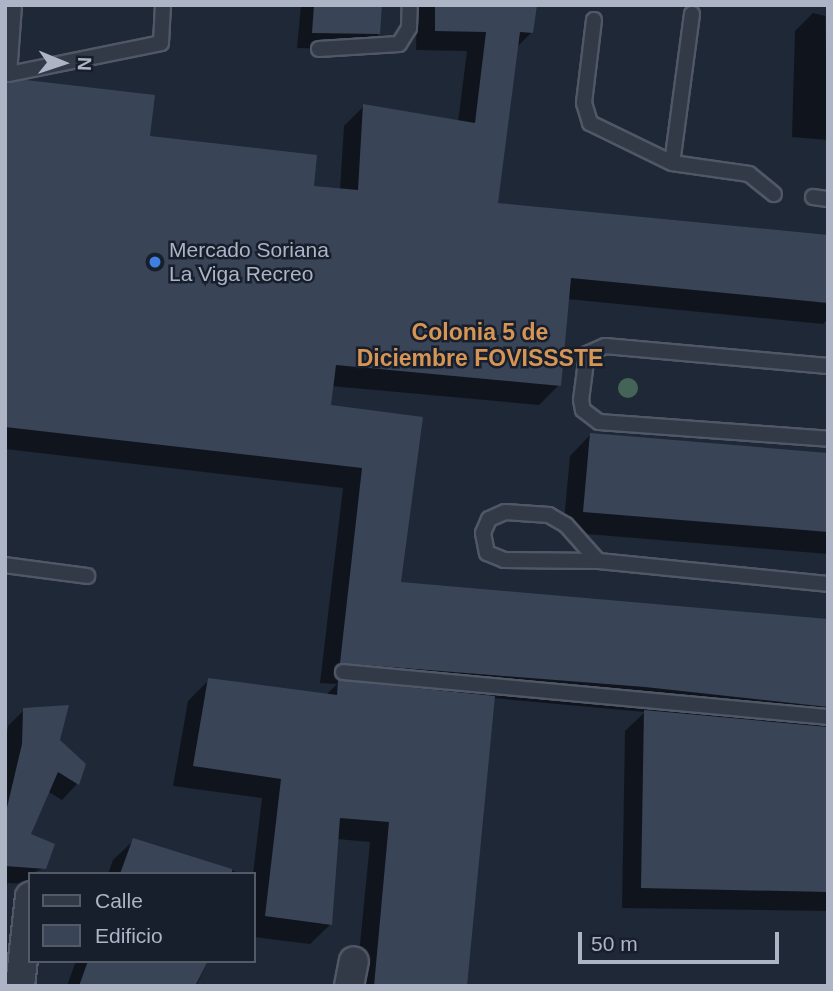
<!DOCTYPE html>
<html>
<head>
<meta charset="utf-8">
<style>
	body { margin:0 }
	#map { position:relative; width:833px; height:991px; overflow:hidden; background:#1f2837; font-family:Helvetica,sans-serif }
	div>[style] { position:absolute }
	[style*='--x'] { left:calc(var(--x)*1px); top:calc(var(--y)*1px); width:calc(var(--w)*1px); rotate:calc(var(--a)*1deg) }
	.shadow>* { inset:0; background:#0007 }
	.building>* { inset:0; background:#3a4457 }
	.roads { filter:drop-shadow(2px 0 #505766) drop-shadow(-2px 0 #505766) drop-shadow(0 2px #505766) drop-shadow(0 -2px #505766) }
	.service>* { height:14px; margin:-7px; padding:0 7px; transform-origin:7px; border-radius:7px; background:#323a48 }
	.minor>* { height:28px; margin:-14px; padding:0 14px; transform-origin:14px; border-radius:14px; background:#323a48 }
	.trees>* { width:20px; height:20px; margin:-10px; border-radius:50%; background:#446457 }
	.dots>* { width:19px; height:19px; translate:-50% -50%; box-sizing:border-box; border:4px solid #181f2c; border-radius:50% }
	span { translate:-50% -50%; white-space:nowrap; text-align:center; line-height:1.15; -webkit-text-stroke:5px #181f2c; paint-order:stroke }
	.poi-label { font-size:21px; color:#acb4c5 }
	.left { translate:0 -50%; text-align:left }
	.neighbourhood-label { font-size:23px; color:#d79555; font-weight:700 }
	.frame { position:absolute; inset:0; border:7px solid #acb4c5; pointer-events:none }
	.legend { position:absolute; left:28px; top:872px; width:228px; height:91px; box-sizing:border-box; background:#181f2c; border:2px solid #535b69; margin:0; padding:9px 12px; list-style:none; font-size:21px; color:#acb4c5 }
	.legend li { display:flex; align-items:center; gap:14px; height:35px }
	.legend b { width:35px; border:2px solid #535b69 }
	.north { position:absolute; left:28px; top:28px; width:70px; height:70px; -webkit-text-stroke:5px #181f2c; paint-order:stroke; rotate:92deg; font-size:19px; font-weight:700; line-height:28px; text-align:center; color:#acb4c5 }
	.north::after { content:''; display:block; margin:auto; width:24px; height:32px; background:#acb4c5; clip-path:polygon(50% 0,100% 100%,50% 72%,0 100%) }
	.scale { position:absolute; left:578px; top:932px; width:201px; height:32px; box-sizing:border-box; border:4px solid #acb4c5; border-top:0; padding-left:9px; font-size:21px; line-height:24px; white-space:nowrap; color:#acb4c5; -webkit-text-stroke:5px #181f2c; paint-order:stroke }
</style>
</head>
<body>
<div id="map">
	<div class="shadow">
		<div style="clip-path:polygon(301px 5px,381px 5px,379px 34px,363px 50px,297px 48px)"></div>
		<div style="clip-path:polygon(417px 5px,535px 5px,532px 32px,517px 47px,496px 205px,828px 237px,828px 319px,823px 324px,567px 299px,559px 385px,539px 405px,331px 386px,329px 406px,421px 419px,399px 584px,828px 620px,828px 911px,622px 908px,625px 731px,645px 712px,493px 698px,466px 986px,356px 986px,370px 842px,337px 839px,331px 924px,310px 944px,254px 937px,253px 874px,262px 798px,173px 786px,188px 701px,209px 680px,326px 695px,337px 684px,320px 683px,343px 488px,5px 449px,5px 84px,148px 137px,312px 187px,340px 190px,344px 126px,364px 106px,458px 122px,467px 51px,416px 50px)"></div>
		<div style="clip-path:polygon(825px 5px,828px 140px,792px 137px,795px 31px,813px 13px,825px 16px)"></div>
		<div style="clip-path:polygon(590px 435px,828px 455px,828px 554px,563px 532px,570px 456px)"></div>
		<div style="clip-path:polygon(24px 710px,84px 764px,77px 784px,62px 800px,47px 791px,28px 835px,44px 868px,30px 874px,28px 884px,8px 883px,5px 890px,5px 746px,8px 726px)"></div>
		<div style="clip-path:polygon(134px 840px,243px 874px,108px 874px,113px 860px)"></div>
		<div style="clip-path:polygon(76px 961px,208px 961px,196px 986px,67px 986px)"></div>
	</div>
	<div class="building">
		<div style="clip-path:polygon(314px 5px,382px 5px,380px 34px,312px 33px)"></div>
		<div style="clip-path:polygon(435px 5px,537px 5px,533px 33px,520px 32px,498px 203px,828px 235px,828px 303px,571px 278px,561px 386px,336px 365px,331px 405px,423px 417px,401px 582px,828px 619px,828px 707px,645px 687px,340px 663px,362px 468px,5px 427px,5px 83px,26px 80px,155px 95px,150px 136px,317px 155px,314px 186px,358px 190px,363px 104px,475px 123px,486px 32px,435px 31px)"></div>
		<div style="clip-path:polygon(590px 433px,828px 453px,828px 532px,583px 512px)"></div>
		<div style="clip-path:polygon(208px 678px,337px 695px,338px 680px,495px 696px,467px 986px,374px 986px,389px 822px,340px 818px,332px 925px,265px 916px,281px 779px,193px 766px)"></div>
		<div style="clip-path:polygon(69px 705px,60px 740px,86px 764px,79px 785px,58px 772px,31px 834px,55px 844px,46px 869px,5px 866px,5px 816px,22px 744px,23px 708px)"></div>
		<div style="clip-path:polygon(644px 710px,828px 727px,828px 892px,641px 888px)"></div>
		<div style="clip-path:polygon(133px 838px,232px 869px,232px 874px,120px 874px)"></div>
		<div style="clip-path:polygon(88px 961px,208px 961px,195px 986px,79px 986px)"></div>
	</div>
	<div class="roads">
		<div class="service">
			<div style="--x:14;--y:5;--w:69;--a:94.1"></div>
			<div style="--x:9;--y:74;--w:155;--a:-11.5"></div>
			<div style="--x:161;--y:43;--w:38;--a:-87"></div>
			<div style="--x:692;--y:14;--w:150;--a:97.6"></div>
			<div style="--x:672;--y:163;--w:78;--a:8.1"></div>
			<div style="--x:749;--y:174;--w:32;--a:39"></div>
			<div style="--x:594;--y:20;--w:84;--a:96.9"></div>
			<div style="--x:584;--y:103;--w:21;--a:73"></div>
			<div style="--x:590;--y:123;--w:91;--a:26"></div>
			<div style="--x:319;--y:49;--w:80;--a:-3.6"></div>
			<div style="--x:399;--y:44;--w:19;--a:-58"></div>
			<div style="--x:409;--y:28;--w:23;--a:-88"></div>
			<div style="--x:813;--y:197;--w:15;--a:8"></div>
			<div style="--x:828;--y:366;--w:224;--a:-174.9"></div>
			<div style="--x:605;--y:346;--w:20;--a:156"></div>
			<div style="--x:587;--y:354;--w:46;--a:97.4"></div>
			<div style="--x:581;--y:400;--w:10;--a:79"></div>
			<div style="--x:583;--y:410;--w:20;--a:37"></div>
			<div style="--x:599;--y:422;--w:230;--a:4.2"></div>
			<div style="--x:598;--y:561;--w:48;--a:-131.6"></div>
			<div style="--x:566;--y:525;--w:20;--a:-150"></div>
			<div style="--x:549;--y:515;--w:44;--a:-176.1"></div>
			<div style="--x:505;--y:512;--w:17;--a:156"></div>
			<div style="--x:489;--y:519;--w:15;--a:113"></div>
			<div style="--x:483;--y:533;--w:20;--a:79"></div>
			<div style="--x:487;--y:553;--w:18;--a:22"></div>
			<div style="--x:504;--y:560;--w:94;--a:0.6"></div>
			<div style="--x:598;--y:561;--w:231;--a:5.7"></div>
			<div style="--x:5;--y:565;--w:83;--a:7.6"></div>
			<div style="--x:343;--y:672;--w:487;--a:5.3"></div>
		</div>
		<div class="minor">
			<div style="--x:20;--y:986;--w:90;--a:-83.6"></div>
			<div style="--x:349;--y:986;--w:25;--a:-79"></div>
		</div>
	</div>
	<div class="trees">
		<div style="left:628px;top:388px"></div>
	</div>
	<div class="dots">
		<div style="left:155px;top:262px;background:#3f7fe0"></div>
	</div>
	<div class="poi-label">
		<span class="left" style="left:169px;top:262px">Mercado Soriana<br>La Viga Recreo</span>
	</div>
	<div class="neighbourhood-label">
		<span style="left:480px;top:345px">Colonia 5 de<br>Diciembre FOVISSSTE</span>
	</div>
	<div class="frame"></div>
	<ul class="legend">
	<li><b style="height:9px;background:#323a48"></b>Calle</li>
	<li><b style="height:19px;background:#3a4457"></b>Edificio</li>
	</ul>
	<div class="north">N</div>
	<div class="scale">50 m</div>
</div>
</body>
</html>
